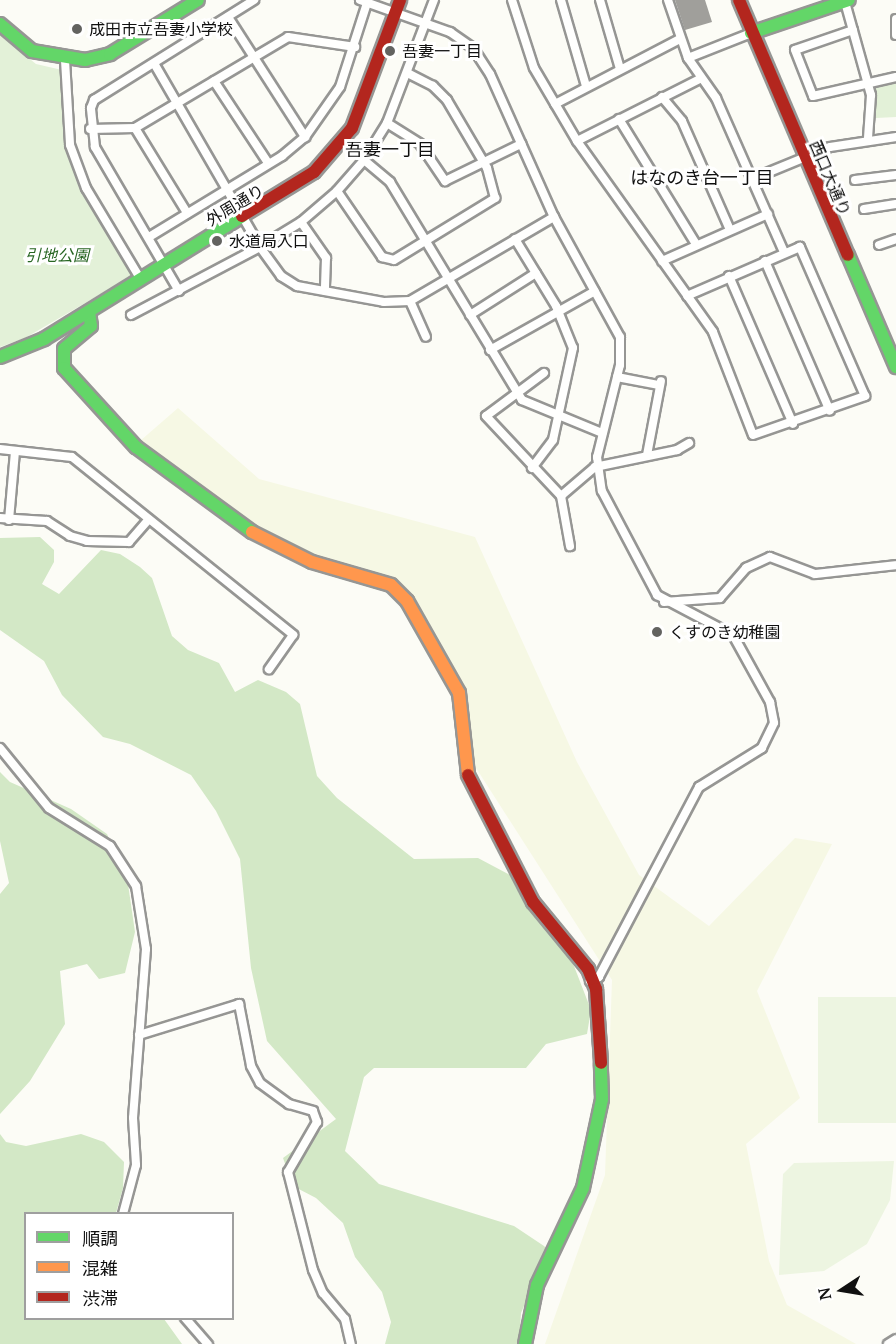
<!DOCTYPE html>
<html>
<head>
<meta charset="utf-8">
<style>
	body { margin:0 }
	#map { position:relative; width:896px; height:1344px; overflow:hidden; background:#fcfcf6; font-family:"PT Serif","Noto Sans JP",serif }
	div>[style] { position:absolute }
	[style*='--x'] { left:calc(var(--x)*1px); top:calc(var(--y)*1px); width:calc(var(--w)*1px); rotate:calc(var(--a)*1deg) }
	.farmland>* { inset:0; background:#f6f8e4 }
	.green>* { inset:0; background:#e3f1d8 }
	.forest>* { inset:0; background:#d3e8c6 }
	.pitch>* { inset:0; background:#edf5e1 }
	.building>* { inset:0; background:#a09f9b }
	.roads { filter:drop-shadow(2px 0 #969694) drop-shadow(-2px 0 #969694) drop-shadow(0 2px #969694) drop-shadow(0 -2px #969694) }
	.street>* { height:8px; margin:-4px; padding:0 4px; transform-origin:4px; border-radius:4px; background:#fffffe }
	.fast>* { height:12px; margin:-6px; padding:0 6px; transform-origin:6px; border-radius:6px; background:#63d668 }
	.slow>* { height:12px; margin:-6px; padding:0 6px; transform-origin:6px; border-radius:6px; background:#ff974d }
	.jam>* { height:12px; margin:-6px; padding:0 6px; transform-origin:6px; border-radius:6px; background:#b3261e }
	.dots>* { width:16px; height:16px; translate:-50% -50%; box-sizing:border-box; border:3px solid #fff; border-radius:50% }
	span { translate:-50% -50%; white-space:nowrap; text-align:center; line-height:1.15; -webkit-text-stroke:6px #fff; paint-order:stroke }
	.poi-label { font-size:16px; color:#101010 }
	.left { translate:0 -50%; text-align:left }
	.street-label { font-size:16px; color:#101010 }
	.park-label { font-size:16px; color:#286623; font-style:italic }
	.neighbourhood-label { font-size:18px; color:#101010 }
	.legend { position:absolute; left:24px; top:1212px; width:210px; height:108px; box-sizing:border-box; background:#fff; border:2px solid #9f9f9f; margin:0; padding:8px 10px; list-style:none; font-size:18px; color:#101010 }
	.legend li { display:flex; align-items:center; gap:12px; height:30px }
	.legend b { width:30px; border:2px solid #9f9f9f }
	.north { position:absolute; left:812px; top:1260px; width:60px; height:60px; -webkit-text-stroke:4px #fff; paint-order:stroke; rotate:258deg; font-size:16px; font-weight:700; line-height:24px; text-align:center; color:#101010 }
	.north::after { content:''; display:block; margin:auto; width:21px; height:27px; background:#101010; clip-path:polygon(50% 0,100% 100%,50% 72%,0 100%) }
</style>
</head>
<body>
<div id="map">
	<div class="farmland">
		<div style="clip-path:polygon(178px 408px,259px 479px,475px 537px,577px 762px,639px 875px,709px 926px,795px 838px,832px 844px,757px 991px,800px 1098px,746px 1144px,769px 1261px,787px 1305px,856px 1344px,545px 1344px,605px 1175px,612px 980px,469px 757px,468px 701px,414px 597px,396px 580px,307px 552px,244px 520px,140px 441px)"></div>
	</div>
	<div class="green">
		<div style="clip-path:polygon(0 35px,36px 64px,62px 70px,66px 145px,75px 173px,135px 274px,25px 338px,0 347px)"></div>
		<div style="clip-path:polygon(896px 72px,896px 117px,876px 118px,873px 77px)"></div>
	</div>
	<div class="forest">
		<div style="clip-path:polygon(40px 537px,54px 550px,54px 562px,42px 584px,59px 594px,101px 550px,120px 554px,140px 567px,152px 578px,172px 636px,188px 650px,219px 663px,235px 692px,258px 680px,286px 692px,300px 704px,317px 776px,337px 798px,414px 859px,478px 858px,514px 877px,574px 966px,591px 1010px,587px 1034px,546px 1044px,526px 1068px,374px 1068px,364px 1077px,345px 1151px,379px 1184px,514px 1226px,544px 1246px,548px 1250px,521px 1313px,519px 1344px,385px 1344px,391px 1322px,382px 1292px,355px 1257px,343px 1223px,316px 1198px,293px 1186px,283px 1158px,336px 1119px,267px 1041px,251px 968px,240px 859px,216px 811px,191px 775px,130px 744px,103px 737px,62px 695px,44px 661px,0 630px,0 538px)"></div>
		<div style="clip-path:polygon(0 772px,10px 782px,71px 809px,107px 834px,128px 884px,135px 932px,125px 973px,99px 979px,87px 964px,60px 971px,65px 1024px,30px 1081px,0 1114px,0 894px,9px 883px,0 841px)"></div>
		<div style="clip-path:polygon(0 1134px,6px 1142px,26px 1146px,81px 1134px,104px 1142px,124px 1162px,123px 1188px,116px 1213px,26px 1214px,26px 1318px,164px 1319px,182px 1344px,0 1344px)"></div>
	</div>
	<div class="pitch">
		<div style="clip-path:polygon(818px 997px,896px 997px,896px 1123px,818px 1123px)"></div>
		<div style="clip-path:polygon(894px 1161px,890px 1200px,867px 1244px,824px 1271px,779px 1275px,783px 1174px,794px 1163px)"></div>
	</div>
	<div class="building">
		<div style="clip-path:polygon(675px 0,705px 0,712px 22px,685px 30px)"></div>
	</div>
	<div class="roads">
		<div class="street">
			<div style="--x:360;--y:0;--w:96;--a:19.6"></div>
			<div style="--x:450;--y:32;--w:28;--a:35"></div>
			<div style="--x:473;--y:48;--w:31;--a:57"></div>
			<div style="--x:490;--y:74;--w:157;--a:65.9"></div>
			<div style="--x:554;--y:217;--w:137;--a:61.2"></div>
			<div style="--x:620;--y:337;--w:28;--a:90"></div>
			<div style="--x:620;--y:365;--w:95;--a:104"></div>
			<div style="--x:597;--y:457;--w:34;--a:82"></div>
			<div style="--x:602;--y:491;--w:118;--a:62.1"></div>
			<div style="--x:657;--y:595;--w:86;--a:27.8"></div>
			<div style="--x:733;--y:635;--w:77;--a:61.1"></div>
			<div style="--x:770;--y:702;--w:21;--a:79"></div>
			<div style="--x:774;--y:723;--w:28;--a:116"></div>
			<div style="--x:762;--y:748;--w:74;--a:148.2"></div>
			<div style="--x:699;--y:787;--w:215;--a:117.8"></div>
			<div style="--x:599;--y:977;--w:10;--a:156"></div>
			<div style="--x:512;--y:0;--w:71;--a:72.1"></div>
			<div style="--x:534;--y:68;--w:85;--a:59.5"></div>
			<div style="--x:577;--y:141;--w:234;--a:54.5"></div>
			<div style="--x:713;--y:332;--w:110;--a:68.8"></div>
			<div style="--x:753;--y:435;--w:119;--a:-19.2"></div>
			<div style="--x:865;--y:396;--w:163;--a:-113.6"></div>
			<div style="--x:800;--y:247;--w:123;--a:156.6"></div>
			<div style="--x:561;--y:0;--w:90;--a:73.8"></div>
			<div style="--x:600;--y:0;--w:72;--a:73.8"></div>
			<div style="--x:668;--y:0;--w:61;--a:71"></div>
			<div style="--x:688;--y:58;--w:49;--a:55"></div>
			<div style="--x:716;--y:98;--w:168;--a:66.2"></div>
			<div style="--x:845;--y:2;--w:97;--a:74.4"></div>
			<div style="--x:871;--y:95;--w:43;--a:94"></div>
			<div style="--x:228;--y:17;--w:143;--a:57.3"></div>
			<div style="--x:896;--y:19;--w:16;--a:90"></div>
			<div style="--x:853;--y:30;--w:61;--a:161"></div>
			<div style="--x:795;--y:50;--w:49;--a:68.6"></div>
			<div style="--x:813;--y:96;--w:85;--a:-12.9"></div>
			<div style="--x:688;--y:58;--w:68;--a:-21.6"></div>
			<div style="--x:65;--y:60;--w:85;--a:86.6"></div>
			<div style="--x:70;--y:145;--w:46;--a:69.6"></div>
			<div style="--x:86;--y:188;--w:107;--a:59.1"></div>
			<div style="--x:155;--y:65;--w:210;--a:60"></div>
			<div style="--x:260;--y:247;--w:36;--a:54"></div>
			<div style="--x:281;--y:276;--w:19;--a:32"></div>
			<div style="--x:297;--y:286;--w:88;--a:10.4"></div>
			<div style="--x:384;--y:302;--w:26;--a:-2"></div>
			<div style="--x:410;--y:301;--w:167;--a:-30.3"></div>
			<div style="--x:214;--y:81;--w:98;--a:56.6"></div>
			<div style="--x:662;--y:97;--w:31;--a:50"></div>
			<div style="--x:682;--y:121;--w:119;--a:66.2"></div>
			<div style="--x:555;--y:104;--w:141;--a:-27.5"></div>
			<div style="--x:619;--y:119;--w:147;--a:58.4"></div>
			<div style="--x:387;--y:123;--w:39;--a:32"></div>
			<div style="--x:420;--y:144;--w:45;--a:56"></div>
			<div style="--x:445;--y:181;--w:85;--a:-26"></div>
			<div style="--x:135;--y:128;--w:100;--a:58.5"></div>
			<div style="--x:90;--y:129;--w:45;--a:-1.3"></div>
			<div style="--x:135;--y:128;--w:178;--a:-30.7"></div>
			<div style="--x:288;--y:37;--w:68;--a:8.5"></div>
			<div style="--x:577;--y:141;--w:138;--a:-26.8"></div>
			<div style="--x:364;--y:160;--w:34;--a:40"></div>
			<div style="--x:390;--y:182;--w:255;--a:58.8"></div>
			<div style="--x:522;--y:400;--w:87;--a:22.4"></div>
			<div style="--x:752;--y:179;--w:84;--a:-22.3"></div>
			<div style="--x:830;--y:147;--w:67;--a:-8.6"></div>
			<div style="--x:855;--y:180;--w:41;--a:-7"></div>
			<div style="--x:337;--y:191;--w:80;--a:55.7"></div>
			<div style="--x:382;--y:257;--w:12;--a:14"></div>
			<div style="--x:394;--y:260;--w:119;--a:-31.5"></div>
			<div style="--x:495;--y:198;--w:31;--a:-105"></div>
			<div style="--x:487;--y:168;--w:79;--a:-120.5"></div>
			<div style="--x:447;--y:100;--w:20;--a:-135"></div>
			<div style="--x:433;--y:86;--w:29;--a:-153"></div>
			<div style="--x:864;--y:209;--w:32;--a:-9"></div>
			<div style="--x:301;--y:222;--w:44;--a:55.2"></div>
			<div style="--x:326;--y:258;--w:33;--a:92"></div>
			<div style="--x:149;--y:237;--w:156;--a:-31.3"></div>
			<div style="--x:282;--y:156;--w:30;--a:-40"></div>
			<div style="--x:305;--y:137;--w:61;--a:-55"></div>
			<div style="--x:340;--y:87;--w:88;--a:-72.2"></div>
			<div style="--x:515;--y:239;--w:79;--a:58.5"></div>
			<div style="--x:556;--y:306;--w:45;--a:68"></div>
			<div style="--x:573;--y:348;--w:94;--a:102.3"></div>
			<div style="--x:553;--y:440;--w:35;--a:127"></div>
			<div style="--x:879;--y:245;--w:18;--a:-19"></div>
			<div style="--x:662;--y:261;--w:116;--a:-23.9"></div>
			<div style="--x:765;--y:261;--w:163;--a:66.6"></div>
			<div style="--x:729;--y:276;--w:161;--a:66.6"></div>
			<div style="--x:179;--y:291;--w:167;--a:-120.3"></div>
			<div style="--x:95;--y:147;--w:39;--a:-96"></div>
			<div style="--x:91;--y:108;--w:9;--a:-69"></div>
			<div style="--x:94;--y:100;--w:189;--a:-32"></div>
			<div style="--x:410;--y:301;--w:39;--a:66"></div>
			<div style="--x:131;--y:315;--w:146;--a:-27.8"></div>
			<div style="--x:260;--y:247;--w:48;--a:-31.4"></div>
			<div style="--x:301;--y:222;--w:48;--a:-40.7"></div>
			<div style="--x:337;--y:191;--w:41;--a:-48.9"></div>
			<div style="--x:364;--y:160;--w:44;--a:-58.1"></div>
			<div style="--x:387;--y:123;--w:132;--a:-69.1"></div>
			<div style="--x:470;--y:315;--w:78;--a:-32.5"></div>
			<div style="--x:490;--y:350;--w:120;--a:-29.3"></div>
			<div style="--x:544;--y:373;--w:72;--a:143.4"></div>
			<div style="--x:486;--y:416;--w:110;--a:46.8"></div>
			<div style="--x:561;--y:496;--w:51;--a:79.8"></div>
			<div style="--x:617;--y:377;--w:43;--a:10.8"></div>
			<div style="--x:0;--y:449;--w:72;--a:6.3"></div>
			<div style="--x:72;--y:457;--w:284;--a:38.8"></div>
			<div style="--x:293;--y:635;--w:42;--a:125.2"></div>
			<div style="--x:647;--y:455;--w:75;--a:-79.3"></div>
			<div style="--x:561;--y:496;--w:45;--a:-40.5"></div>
			<div style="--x:595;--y:467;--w:84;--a:-11.7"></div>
			<div style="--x:677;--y:450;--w:14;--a:-30"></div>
			<div style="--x:0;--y:518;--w:47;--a:3.7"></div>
			<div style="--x:47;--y:521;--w:27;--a:33"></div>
			<div style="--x:70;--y:536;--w:18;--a:16"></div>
			<div style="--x:87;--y:541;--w:42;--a:1.4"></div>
			<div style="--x:129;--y:542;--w:30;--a:-49"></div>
			<div style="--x:9;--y:520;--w:69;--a:-85"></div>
			<div style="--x:664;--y:602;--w:56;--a:-4.1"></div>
			<div style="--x:720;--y:598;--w:40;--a:-49"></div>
			<div style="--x:746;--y:568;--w:26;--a:-25"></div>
			<div style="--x:770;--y:557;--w:48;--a:20.7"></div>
			<div style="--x:815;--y:574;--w:81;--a:-6.3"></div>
			<div style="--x:0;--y:748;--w:77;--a:50.8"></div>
			<div style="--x:49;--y:808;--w:72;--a:31.9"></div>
			<div style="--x:110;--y:846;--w:48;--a:57"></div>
			<div style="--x:136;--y:886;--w:64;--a:81"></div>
			<div style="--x:146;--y:949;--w:169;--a:94.4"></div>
			<div style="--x:133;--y:1118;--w:47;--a:86.3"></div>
			<div style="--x:136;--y:1165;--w:51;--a:104.9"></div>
			<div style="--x:139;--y:1035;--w:105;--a:-17.2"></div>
			<div style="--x:239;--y:1004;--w:63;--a:79"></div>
			<div style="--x:251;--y:1066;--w:19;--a:62"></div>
			<div style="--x:260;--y:1083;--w:36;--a:36"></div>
			<div style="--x:289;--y:1104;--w:25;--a:16"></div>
			<div style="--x:313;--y:1111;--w:12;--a:70"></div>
			<div style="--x:317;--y:1122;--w:58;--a:120.1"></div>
			<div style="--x:288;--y:1172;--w:101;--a:75.7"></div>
			<div style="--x:313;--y:1270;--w:25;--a:67"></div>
			<div style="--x:323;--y:1293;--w:34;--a:50"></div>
			<div style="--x:345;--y:1319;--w:26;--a:77"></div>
			<div style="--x:185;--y:1318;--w:35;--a:49"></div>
			<div style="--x:888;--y:1344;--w:9;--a:-32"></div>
		</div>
		<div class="fast">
			<div style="--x:0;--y:24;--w:42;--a:40.2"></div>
			<div style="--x:32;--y:51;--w:54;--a:9.6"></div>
			<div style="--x:85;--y:60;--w:26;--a:-13"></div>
			<div style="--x:110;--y:54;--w:103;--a:-31.5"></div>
			<div style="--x:751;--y:33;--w:103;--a:-18.6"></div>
			<div style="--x:848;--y:255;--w:122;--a:66.8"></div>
			<div style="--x:89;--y:312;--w:14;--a:82"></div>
			<div style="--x:91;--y:326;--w:35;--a:140"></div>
			<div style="--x:64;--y:349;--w:19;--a:90"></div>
			<div style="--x:64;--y:368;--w:107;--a:47.7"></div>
			<div style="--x:136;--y:447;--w:144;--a:36.2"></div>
			<div style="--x:0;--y:357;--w:48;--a:-22.2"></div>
			<div style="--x:44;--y:339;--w:233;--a:-31.8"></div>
			<div style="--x:525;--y:1344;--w:60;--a:-78.5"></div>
			<div style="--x:537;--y:1285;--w:107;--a:-64.6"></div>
			<div style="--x:583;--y:1188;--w:91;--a:-77.9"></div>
			<div style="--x:602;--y:1099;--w:36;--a:-92"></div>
		</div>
		<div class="slow">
			<div style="--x:252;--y:532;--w:67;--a:26.6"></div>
			<div style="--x:312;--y:562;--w:82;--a:16.2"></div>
			<div style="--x:391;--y:585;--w:23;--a:45"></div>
			<div style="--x:407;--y:601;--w:106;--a:60.5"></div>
			<div style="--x:459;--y:693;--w:82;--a:83.7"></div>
		</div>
		<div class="jam">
			<div style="--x:739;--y:0;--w:277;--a:66.9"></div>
			<div style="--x:242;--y:216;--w:84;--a:-31.4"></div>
			<div style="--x:314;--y:172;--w:58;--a:-49.2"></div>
			<div style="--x:352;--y:128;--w:137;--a:-69.4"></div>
			<div style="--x:468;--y:775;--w:143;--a:62.9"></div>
			<div style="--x:533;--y:902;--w:87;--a:50.6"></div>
			<div style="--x:588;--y:969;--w:22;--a:68"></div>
			<div style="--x:596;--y:989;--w:74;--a:86.1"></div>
		</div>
	</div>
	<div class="dots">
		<div style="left:77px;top:29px;background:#636360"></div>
		<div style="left:390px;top:51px;background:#636360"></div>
		<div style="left:217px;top:241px;background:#636360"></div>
		<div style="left:657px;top:632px;background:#636360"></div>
	</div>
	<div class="poi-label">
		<span class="left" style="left:89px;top:29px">成田市立吾妻小学校</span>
		<span class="left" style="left:402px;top:51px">吾妻一丁目</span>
		<span class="left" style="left:229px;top:241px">水道局入口</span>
		<span class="left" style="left:669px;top:632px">くすのき幼稚園</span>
	</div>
	<div class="street-label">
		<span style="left:830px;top:178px;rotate:67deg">西口大通り</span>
		<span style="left:235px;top:205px;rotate:-31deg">外周通り</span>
	</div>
	<div class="park-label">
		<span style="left:57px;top:255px">引地公園</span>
	</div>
	<div class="neighbourhood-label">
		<span style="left:390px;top:149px">吾妻一丁目</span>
		<span style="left:702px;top:177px">はなのき台一丁目</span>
	</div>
	<ul class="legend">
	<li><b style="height:8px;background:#63d668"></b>順調</li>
	<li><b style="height:8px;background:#ff974d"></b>混雑</li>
	<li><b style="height:8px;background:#b3261e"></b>渋滞</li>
	</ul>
	<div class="north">N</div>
</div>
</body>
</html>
